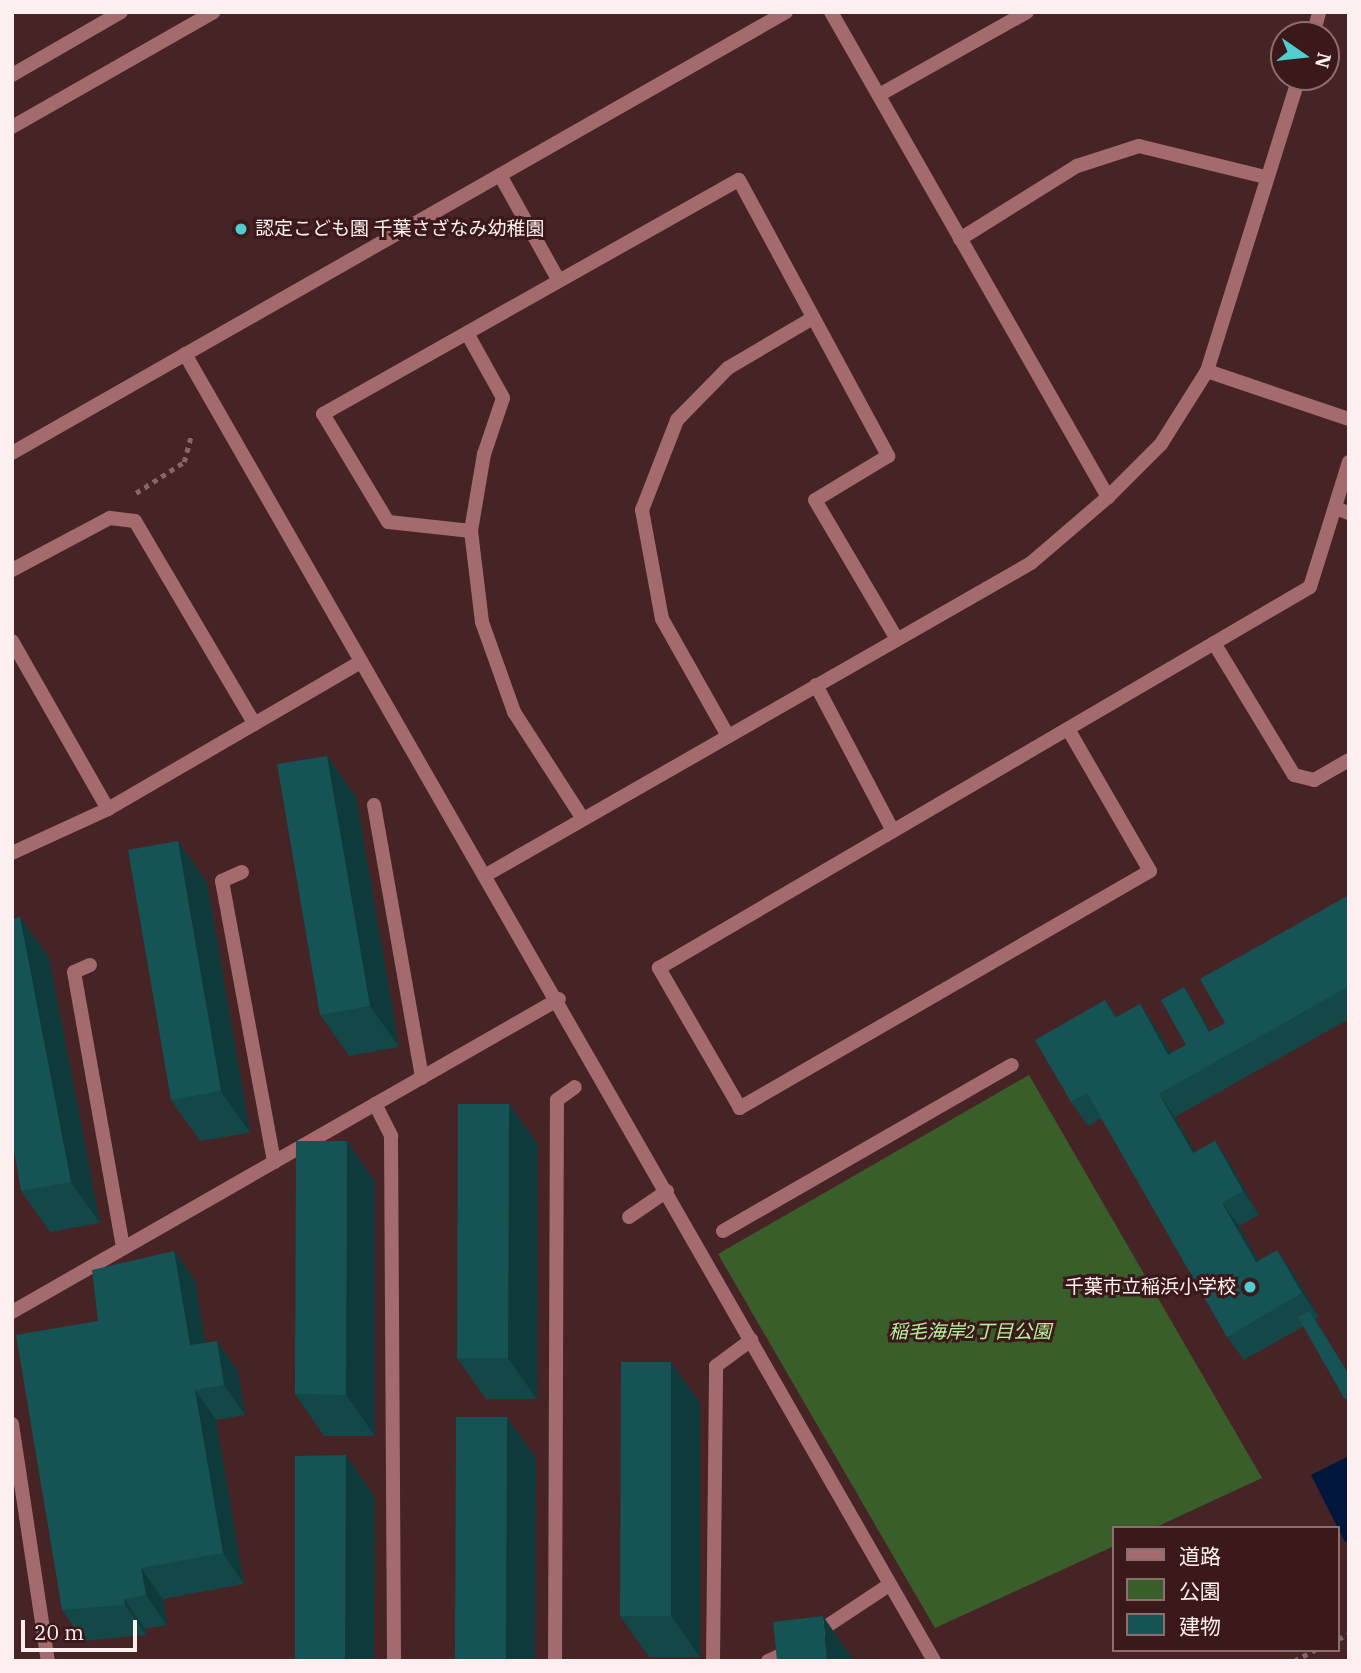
<!DOCTYPE html>
<html>
<head>
<meta charset="utf-8">
<style>
	body { margin:0 }
	#map { position:relative; width:1361px; height:1673px; overflow:hidden; background:#462325; font-family:"IBM Plex Serif","Noto Sans JP",serif }
	div>[style] { position:absolute }
	[style*='--x'] { left:calc(var(--x)*1px); top:calc(var(--y)*1px); width:calc(var(--w)*1px); rotate:calc(var(--a)*1deg) }
	.green>* { inset:0; background:#3a5e2a }
	.water>* { inset:0; background:#00163c }
	.path>* { height:4.5px; margin-top:-2.25px; transform-origin:0; background:repeating-linear-gradient(90deg,#836768 0 5px,transparent 0 10px) }
	.service>* { height:14px; margin:-7px; padding:0 7px; transform-origin:7px; border-radius:7px; background:#a36b6d }
	.pedestrian>* { height:14px; margin:-7px; padding:0 7px; transform-origin:7px; border-radius:7px; background:#a36b6d }
	.minor>* { height:14px; margin:-7px; padding:0 7px; transform-origin:7px; border-radius:7px; background:#a36b6d }
	.tertiary>* { height:14px; margin:-7px; padding:0 7px; transform-origin:7px; border-radius:7px; background:#a36b6d }
	.wall>* { inset:0; background:#134748 }
	.shaded-wall>* { inset:0; background:#0f3a3b }
	.building>* { inset:0; background:#165354 }
	.dots>* { width:19px; height:19px; translate:-50% -50%; box-sizing:border-box; border:4px solid #3b191b; border-radius:50% }
	span { translate:-50% -50%; white-space:nowrap; text-align:center; line-height:1.15; -webkit-text-stroke:6px #3b191b; paint-order:stroke }
	.poi-label { font-size:19px; color:#fdefef }
	.left { translate:0 -50%; text-align:left }
	.right { translate:-100% -50%; text-align:right }
	.park-label { font-size:19px; color:#b6f39d; font-style:italic }
	.frame { position:absolute; inset:0; border:14px solid #fdefef; pointer-events:none }
	.legend { position:absolute; left:1112px; top:1526px; width:228px; height:126px; box-sizing:border-box; background:#3b191b; border:2px solid #896f70; margin:0; padding:9px 12px; list-style:none; font-size:21px; color:#fdefef }
	.legend li { display:flex; align-items:center; gap:14px; height:35px }
	.legend b { width:35px; border:2px solid #896f70 }
	.north { position:absolute; left:1270px; top:21px; width:70px; height:70px; box-sizing:border-box; background:#3b191b; border:2px solid #896f70; border-radius:50%; rotate:104deg; font-size:19px; font-weight:700; line-height:28px; text-align:center; color:#fdefef }
	.north::after { content:''; display:block; margin:auto; width:24px; height:32px; background:#52cdcf; clip-path:polygon(50% 0,100% 100%,50% 72%,0 100%) }
	.scale { position:absolute; left:21px; top:1620px; width:116px; height:32px; box-sizing:border-box; border:4px solid #fdefef; border-top:0; padding-left:9px; font-size:21px; line-height:24px; white-space:nowrap; color:#fdefef; -webkit-text-stroke:5px #3b191b; paint-order:stroke }
</style>
</head>
<body>
<div id="map">
	<div class="green">
		<div style="clip-path:polygon(1029px 1075px,1262px 1478px,1154px 1528px,1114px 1528px,1114px 1546px,935px 1628px,718px 1254px)"></div>
	</div>
	<div class="water">
		<div style="clip-path:polygon(1349px 1456px,1349px 1540px,1345px 1542px,1311px 1475px)"></div>
	</div>
	<div class="path">
		<div style="--x:136;--y:493;--w:57;--a:-32.9"></div>
		<div style="--x:184;--y:462;--w:28;--a:-75"></div>
		<div style="--x:1338;--y:1639;--w:12;--a:-24"></div>
		<div style="--x:1294;--y:1661;--w:24;--a:-28"></div>
	</div>
	<div class="service">
		<div style="--x:374;--y:805;--w:277;--a:80"></div>
		<div style="--x:242;--y:872;--w:22;--a:156"></div>
		<div style="--x:222;--y:881;--w:286;--a:79.5"></div>
		<div style="--x:90;--y:965;--w:17;--a:156"></div>
		<div style="--x:74;--y:972;--w:280;--a:79.9"></div>
		<div style="--x:375;--y:1104;--w:36;--a:63"></div>
		<div style="--x:391;--y:1136;--w:525;--a:89.67"></div>
		<div style="--x:629;--y:1217;--w:46;--a:-34.4"></div>
		<div style="--x:12;--y:1424;--w:240;--a:81.4"></div>
		<div style="--x:555;--y:1661;--w:561;--a:-89.8"></div>
		<div style="--x:557;--y:1100;--w:22;--a:-36"></div>
		<div style="--x:713;--y:1661;--w:295;--a:-89.4"></div>
		<div style="--x:716;--y:1366;--w:44;--a:-36.6"></div>
	</div>
	<div class="pedestrian">
		<div style="--x:723;--y:1231;--w:333;--a:-29.9"></div>
	</div>
	<div class="minor">
		<div style="--x:831;--y:12;--w:559;--a:60.27"></div>
		<div style="--x:1313;--y:35;--w:24;--a:-75"></div>
		<div style="--x:879;--y:95;--w:170;--a:-29.3"></div>
		<div style="--x:500;--y:175;--w:121;--a:60.9"></div>
		<div style="--x:960;--y:239;--w:138;--a:-32"></div>
		<div style="--x:1077;--y:166;--w:65;--a:-17.9"></div>
		<div style="--x:1139;--y:146;--w:130;--a:13.8"></div>
		<div style="--x:467;--y:333;--w:74;--a:61"></div>
		<div style="--x:503;--y:398;--w:59;--a:108.7"></div>
		<div style="--x:484;--y:454;--w:78;--a:99.6"></div>
		<div style="--x:471;--y:531;--w:83;--a:-173.8"></div>
		<div style="--x:388;--y:522;--w:126;--a:-121"></div>
		<div style="--x:323;--y:414;--w:477;--a:-29.4"></div>
		<div style="--x:739;--y:180;--w:314;--a:61.6"></div>
		<div style="--x:888;--y:456;--w:85;--a:148.9"></div>
		<div style="--x:815;--y:500;--w:161;--a:59.5"></div>
		<div style="--x:1207;--y:371;--w:150;--a:18.7"></div>
		<div style="--x:1335;--y:508;--w:15;--a:20"></div>
		<div style="--x:471;--y:531;--w:92;--a:83.1"></div>
		<div style="--x:482;--y:622;--w:96;--a:70.4"></div>
		<div style="--x:514;--y:712;--w:127;--a:57.2"></div>
		<div style="--x:12;--y:570;--w:111;--a:-28"></div>
		<div style="--x:110;--y:518;--w:25;--a:7"></div>
		<div style="--x:135;--y:521;--w:231;--a:59.5"></div>
		<div style="--x:12;--y:641;--w:193;--a:60.3"></div>
		<div style="--x:1214;--y:643;--w:154;--a:58.8"></div>
		<div style="--x:1294;--y:775;--w:21;--a:14"></div>
		<div style="--x:1314;--y:780;--w:40;--a:-29.7"></div>
		<div style="--x:816;--y:685;--w:165;--a:62.2"></div>
		<div style="--x:1068;--y:729;--w:164;--a:60"></div>
		<div style="--x:1150;--y:871;--w:474;--a:150"></div>
		<div style="--x:740;--y:1108;--w:162;--a:-120.1"></div>
		<div style="--x:659;--y:968;--w:754;--a:-30.34"></div>
		<div style="--x:1310;--y:587;--w:131;--a:-72.7"></div>
		<div style="--x:728;--y:736;--w:134;--a:-119.4"></div>
		<div style="--x:662;--y:619;--w:111;--a:-100.4"></div>
		<div style="--x:642;--y:510;--w:97;--a:-68.7"></div>
		<div style="--x:677;--y:420;--w:73;--a:-45.6"></div>
		<div style="--x:728;--y:368;--w:99;--a:-30.5"></div>
		<div style="--x:12;--y:853;--w:106;--a:-24.6"></div>
		<div style="--x:108;--y:809;--w:293;--a:-30.2"></div>
		<div style="--x:486;--y:875;--w:628;--a:-29.79"></div>
		<div style="--x:1031;--y:563;--w:101;--a:-40.6"></div>
		<div style="--x:1108;--y:497;--w:75;--a:-45"></div>
		<div style="--x:1161;--y:444;--w:86;--a:-57.8"></div>
		<div style="--x:1207;--y:371;--w:308;--a:-72.6"></div>
		<div style="--x:12;--y:1312;--w:630;--a:-29.78"></div>
		<div style="--x:815;--y:1634;--w:89;--a:-33.5"></div>
		<div style="--x:768;--y:1661;--w:26;--a:-25"></div>
	</div>
	<div class="tertiary">
		<div style="--x:12;--y:75;--w:126;--a:-30"></div>
		<div style="--x:12;--y:127;--w:232;--a:-29.7"></div>
		<div style="--x:185;--y:354;--w:1506;--a:60.18"></div>
		<div style="--x:12;--y:453;--w:891;--a:-29.67"></div>
	</div>
	<div class="wall">
		<div style="clip-path:polygon(327px 756px,356px 797px,399px 1047px,349px 1056px,320px 1015px)"></div>
		<div style="clip-path:polygon(207px 883px,250px 1133px,200px 1141px,171px 1100px)"></div>
		<div style="clip-path:polygon(1349px 895px,1349px 1019px,1175px 1117px,1195px 1152px,1215px 1141px,1231px 1165px,1259px 1215px,1239px 1226px,1258px 1260px,1293px 1273px,1319px 1317px,1315px 1319px,1349px 1374px,1349px 1405px,1304px 1326px,1244px 1360px,1227px 1337px,1101px 1118px,1088px 1126px,1071px 1102px,1105px 1000px,1117px 1017px,1140px 1004px,1156px 1028px,1171px 1053px,1186px 1045px,1190px 995px,1210px 1031px,1225px 1023px)"></div>
		<div style="clip-path:polygon(20px 917px,49px 958px,100px 1223px,50px 1232px,21px 1191px)"></div>
		<div style="clip-path:polygon(509px 1104px,538px 1145px,537px 1399px,486px 1399px,457px 1358px)"></div>
		<div style="clip-path:polygon(347px 1141px,375px 1182px,375px 1436px,324px 1436px,295px 1394px)"></div>
		<div style="clip-path:polygon(174px 1251px,195px 1281px,205px 1343px,238px 1371px,245px 1415px,216px 1420px,244px 1584px,163px 1599px,167px 1625px,145px 1629px,146px 1635px,84px 1641px,62px 1610px,98px 1321px)"></div>
		<div style="clip-path:polygon(700px 1403px,700px 1657px,649px 1657px,620px 1616px)"></div>
	</div>
	<div class="shaded-wall">
		<div style="clip-path:polygon(327px 756px,356px 797px,399px 1047px,370px 1006px)"></div>
		<div style="clip-path:polygon(178px 841px,207px 883px,250px 1133px,221px 1091px)"></div>
		<div style="clip-path:polygon(20px 917px,49px 958px,100px 1223px,71px 1182px)"></div>
		<div style="clip-path:polygon(1184px 987px,1190px 995px,1215px 1040px,1209px 1032px)"></div>
		<div style="clip-path:polygon(1140px 1004px,1156px 1028px,1185px 1078px,1168px 1055px)"></div>
		<div style="clip-path:polygon(1159px 1094px,1175px 1117px,1210px 1177px,1193px 1153px)"></div>
		<div style="clip-path:polygon(509px 1104px,538px 1145px,537px 1399px,508px 1358px)"></div>
		<div style="clip-path:polygon(347px 1141px,375px 1182px,375px 1436px,346px 1395px)"></div>
		<div style="clip-path:polygon(1215px 1141px,1231px 1165px,1259px 1215px,1243px 1191px)"></div>
		<div style="clip-path:polygon(1222px 1203px,1239px 1226px,1273px 1286px,1256px 1262px)"></div>
		<div style="clip-path:polygon(1277px 1250px,1293px 1273px,1319px 1317px,1302px 1293px)"></div>
		<div style="clip-path:polygon(174px 1251px,195px 1281px,211px 1376px,190px 1345px)"></div>
		<div style="clip-path:polygon(217px 1341px,238px 1371px,245px 1415px,224px 1385px)"></div>
		<div style="clip-path:polygon(671px 1362px,700px 1403px,700px 1657px,671px 1616px)"></div>
		<div style="clip-path:polygon(195px 1390px,216px 1420px,244px 1584px,223px 1553px)"></div>
		<div style="clip-path:polygon(507px 1417px,536px 1458px,535px 1661px,506px 1661px)"></div>
		<div style="clip-path:polygon(346px 1455px,375px 1497px,374px 1661px,345px 1661px)"></div>
		<div style="clip-path:polygon(141px 1568px,163px 1599px,167px 1625px,146px 1595px)"></div>
		<div style="clip-path:polygon(124px 1599px,145px 1629px,146px 1635px,125px 1605px)"></div>
		<div style="clip-path:polygon(823px 1616px,852px 1658px,852px 1661px,827px 1661px)"></div>
	</div>
	<div class="building">
		<div style="clip-path:polygon(327px 756px,370px 1006px,320px 1015px,277px 764px)"></div>
		<div style="clip-path:polygon(178px 841px,221px 1091px,171px 1100px,128px 850px)"></div>
		<div style="clip-path:polygon(1349px 895px,1349px 986px,1159px 1094px,1193px 1153px,1215px 1141px,1243px 1191px,1222px 1203px,1256px 1262px,1277px 1250px,1302px 1293px,1227px 1337px,1087px 1093px,1071px 1102px,1035px 1040px,1105px 1000px,1115px 1018px,1140px 1004px,1168px 1055px,1225px 1023px,1200px 979px)"></div>
		<div style="clip-path:polygon(20px 917px,71px 1182px,21px 1191px,12px 1138px,12px 919px)"></div>
		<div style="clip-path:polygon(1184px 987px,1209px 1032px,1186px 1045px,1161px 1000px)"></div>
		<div style="clip-path:polygon(458px 1104px,509px 1104px,508px 1358px,457px 1358px)"></div>
		<div style="clip-path:polygon(296px 1141px,347px 1141px,346px 1395px,295px 1394px)"></div>
		<div style="clip-path:polygon(174px 1251px,190px 1345px,217px 1341px,224px 1385px,195px 1390px,223px 1553px,141px 1568px,146px 1595px,124px 1599px,125px 1605px,62px 1610px,16px 1335px,98px 1321px,92px 1270px)"></div>
		<div style="clip-path:polygon(1309px 1311px,1349px 1375px,1349px 1400px,1344px 1398px,1298px 1317px)"></div>
		<div style="clip-path:polygon(621px 1362px,671px 1362px,671px 1616px,620px 1616px)"></div>
		<div style="clip-path:polygon(456px 1417px,507px 1417px,506px 1661px,455px 1661px)"></div>
		<div style="clip-path:polygon(346px 1455px,345px 1661px,295px 1661px,295px 1456px)"></div>
		<div style="clip-path:polygon(823px 1616px,827px 1661px,777px 1661px,773px 1622px)"></div>
	</div>
	<div class="dots">
		<div style="left:241px;top:229px;background:#52cdcf"></div>
		<div style="left:1250px;top:1287px;background:#52cdcf"></div>
	</div>
	<div class="poi-label">
		<span class="left" style="left:255px;top:229px">認定こども園 千葉さざなみ幼稚園</span>
		<span class="right" style="left:1236px;top:1287px">千葉市立稲浜小学校</span>
	</div>
	<div class="park-label">
		<span style="left:970px;top:1332px">稲毛海岸2丁目公園</span>
	</div>
	<div class="frame"></div>
	<ul class="legend">
	<li><b style="height:9px;background:#a36b6d"></b>道路</li>
	<li><b style="height:19px;background:#3a5e2a"></b>公園</li>
	<li><b style="height:19px;background:#165354"></b>建物</li>
	</ul>
	<div class="north">N</div>
	<div class="scale">20 m</div>
</div>
</body>
</html>
